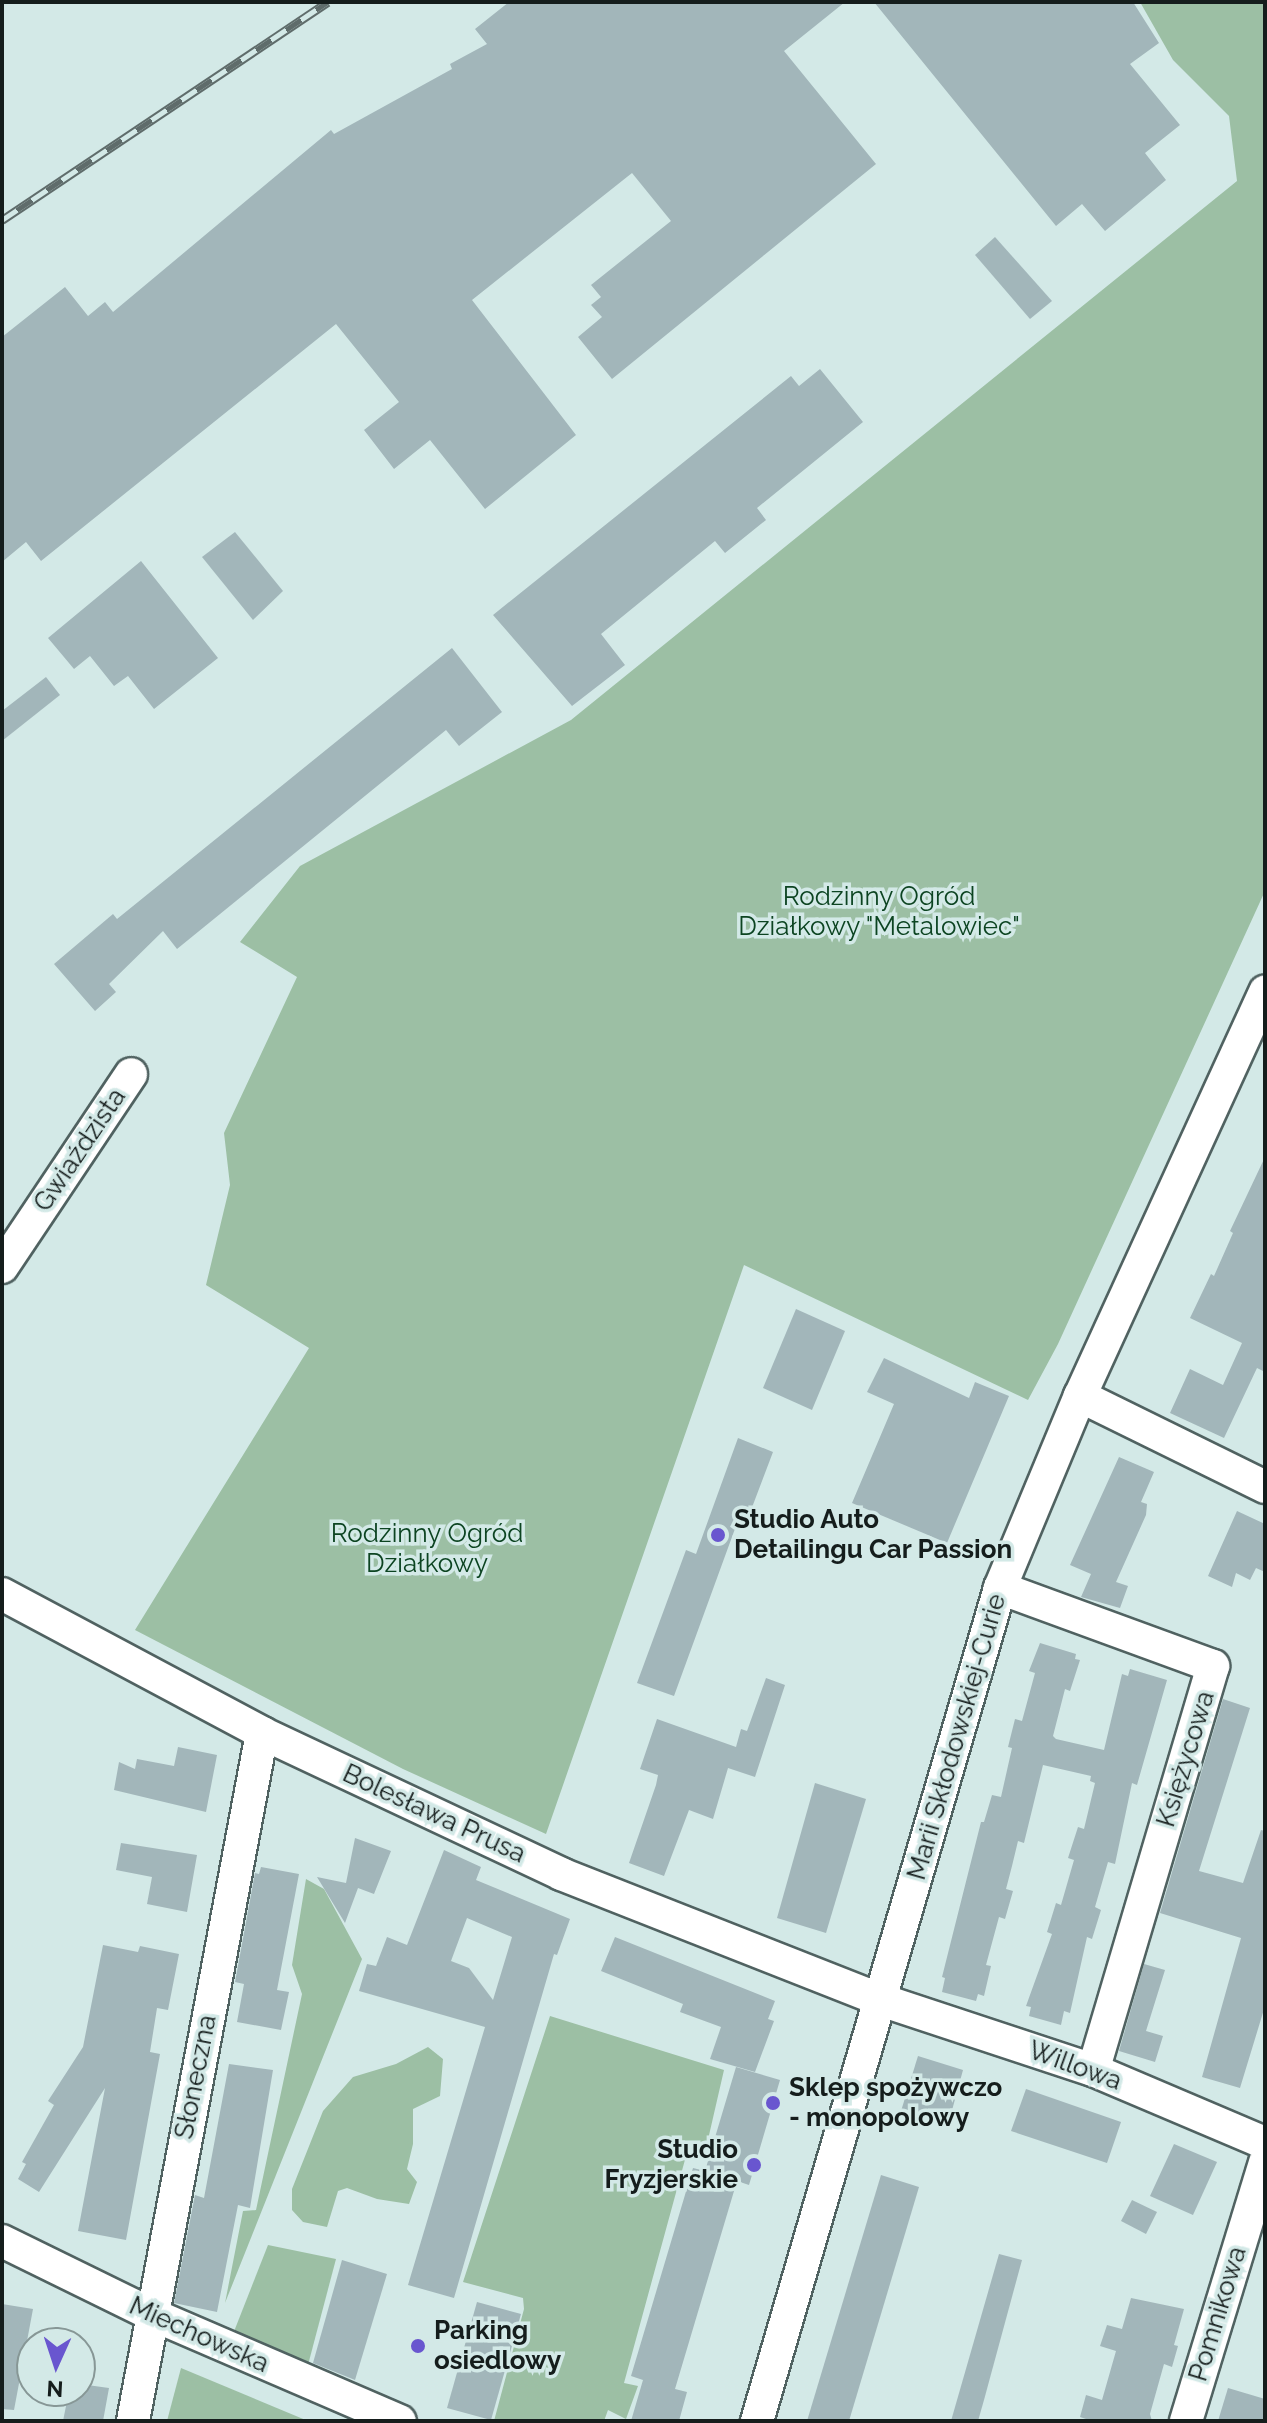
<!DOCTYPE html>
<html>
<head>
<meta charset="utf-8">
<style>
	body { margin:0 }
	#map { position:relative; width:1267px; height:2423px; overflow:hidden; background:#d3e9e7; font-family:Raleway,sans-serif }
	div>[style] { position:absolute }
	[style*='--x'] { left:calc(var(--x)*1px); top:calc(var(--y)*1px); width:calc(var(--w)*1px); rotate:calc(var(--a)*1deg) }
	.green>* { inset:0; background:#9cbfa4 }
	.building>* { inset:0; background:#a2b6ba }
	.roads { filter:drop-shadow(2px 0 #506261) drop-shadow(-2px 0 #506261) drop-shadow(0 2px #506261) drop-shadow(0 -2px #506261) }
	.minor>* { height:32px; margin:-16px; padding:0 16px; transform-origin:16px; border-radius:16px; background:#fff }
	.rail>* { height:9px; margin-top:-4.5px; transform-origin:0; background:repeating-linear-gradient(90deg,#d3e9e7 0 18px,#5f6c6b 0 36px); box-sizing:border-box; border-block:2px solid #5f6c6b }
	.dots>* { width:22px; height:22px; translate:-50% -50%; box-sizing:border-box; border:4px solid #d3e9e7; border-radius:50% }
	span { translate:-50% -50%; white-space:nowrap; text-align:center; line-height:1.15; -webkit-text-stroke:7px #d3e9e7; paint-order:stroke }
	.park-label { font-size:26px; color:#0c4421 }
	.street-label { font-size:26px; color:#151d1c }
	.poi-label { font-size:26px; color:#151d1c; font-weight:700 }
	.left { translate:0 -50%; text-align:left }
	.right { translate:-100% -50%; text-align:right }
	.frame { position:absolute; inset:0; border:4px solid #151d1c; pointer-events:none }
	.north { position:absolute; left:16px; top:2327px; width:80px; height:80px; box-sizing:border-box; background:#d3e9e7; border:2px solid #879796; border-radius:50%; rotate:183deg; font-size:22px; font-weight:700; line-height:32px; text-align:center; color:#151d1c }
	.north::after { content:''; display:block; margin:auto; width:28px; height:36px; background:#6956cf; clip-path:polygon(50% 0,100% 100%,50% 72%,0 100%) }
</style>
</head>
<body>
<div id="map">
	<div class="green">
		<div style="clip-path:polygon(1140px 2px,1265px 4px,1265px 891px,1058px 1344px,1028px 1400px,744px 1265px,546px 1834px,403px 1769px,135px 1630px,309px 1348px,206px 1285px,230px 1185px,224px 1133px,297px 977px,240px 942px,300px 866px,571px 720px,1237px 181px,1229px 116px,1173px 60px)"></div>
		<div style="clip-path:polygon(306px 1879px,324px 1889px,362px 1959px,225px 2303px,243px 2211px,256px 2210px,302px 1994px,292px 1965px)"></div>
		<div style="clip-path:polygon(550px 2016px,724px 2070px,704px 2157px,686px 2156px,624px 2383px,638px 2386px,626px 2419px,608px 2410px,604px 2421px,494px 2421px,524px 2309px,523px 2298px,463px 2282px)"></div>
		<div style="clip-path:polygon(428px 2047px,443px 2059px,440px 2096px,413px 2109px,413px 2144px,407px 2169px,417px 2182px,409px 2204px,377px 2199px,347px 2188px,338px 2191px,327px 2227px,303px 2222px,292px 2210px,292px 2189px,323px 2111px,353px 2077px,396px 2064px)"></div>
		<div style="clip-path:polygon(268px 2245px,336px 2259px,308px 2365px,233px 2334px)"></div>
		<div style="clip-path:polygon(181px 2368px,308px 2421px,167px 2421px)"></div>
	</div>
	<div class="building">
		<div style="clip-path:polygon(509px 2px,845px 2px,784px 51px,876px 164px,612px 379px,578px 337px,602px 317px,591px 305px,601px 297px,591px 285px,671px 221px,632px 173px,472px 300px,576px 435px,485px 509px,430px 440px,394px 469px,364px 430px,399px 402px,336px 324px,41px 561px,26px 542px,2px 562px,2px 337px,65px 287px,88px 316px,105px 302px,113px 312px,331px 130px,334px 134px,452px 69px,450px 64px,487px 44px,475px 29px)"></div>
		<div style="clip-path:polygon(874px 2px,1133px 2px,1159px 43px,1130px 64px,1180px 125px,1145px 153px,1166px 180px,1105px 231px,1082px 204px,1056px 226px)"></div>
		<div style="clip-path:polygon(995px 237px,1052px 301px,1030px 319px,975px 255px)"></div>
		<div style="clip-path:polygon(820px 369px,863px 422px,757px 508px,766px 520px,725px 553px,715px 541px,601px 634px,625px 665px,572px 706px,493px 615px,791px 376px,799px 386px)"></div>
		<div style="clip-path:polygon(235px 532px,283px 591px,253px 620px,202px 557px)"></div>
		<div style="clip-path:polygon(141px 561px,218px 658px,154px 709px,128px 676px,114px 686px,90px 656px,74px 669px,48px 638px)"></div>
		<div style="clip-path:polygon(452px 648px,502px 712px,459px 746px,446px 730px,177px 949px,163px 931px,109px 984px,116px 992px,95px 1011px,54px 964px,113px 914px,117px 919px)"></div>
		<div style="clip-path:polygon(46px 677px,60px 695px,2px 741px,2px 711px)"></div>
		<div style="clip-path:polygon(1265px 1157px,1265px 1372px,1257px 1368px,1224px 1438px,1170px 1413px,1190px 1369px,1223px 1385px,1242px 1343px,1190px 1318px,1211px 1274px,1214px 1276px,1233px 1233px,1230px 1231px)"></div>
		<div style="clip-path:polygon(796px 1309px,845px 1331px,812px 1410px,763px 1388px)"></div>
		<div style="clip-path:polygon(884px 1358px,969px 1398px,975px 1382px,1009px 1396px,947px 1543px,852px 1503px,894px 1404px,867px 1392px)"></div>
		<div style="clip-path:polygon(738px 1438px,773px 1452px,748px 1518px,740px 1515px,674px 1696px,637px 1683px,686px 1550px,696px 1554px)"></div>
		<div style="clip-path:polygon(1119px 1457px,1154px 1472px,1141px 1502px,1147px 1504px,1146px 1515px,1116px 1582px,1128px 1586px,1120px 1608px,1081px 1597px,1091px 1574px,1070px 1565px)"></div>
		<div style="clip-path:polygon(1237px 1511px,1265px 1524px,1265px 1572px,1256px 1568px,1250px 1580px,1236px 1573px,1232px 1587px,1208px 1576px)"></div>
		<div style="clip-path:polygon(1040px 1643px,1076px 1654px,1075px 1659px,1080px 1660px,1070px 1691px,1065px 1689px,1053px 1736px,1056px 1739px,1104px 1750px,1122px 1674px,1128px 1676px,1130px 1669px,1167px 1680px,1137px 1785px,1132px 1783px,1115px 1864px,1108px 1862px,1095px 1907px,1101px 1910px,1092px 1939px,1087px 1937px,1070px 2013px,1064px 2011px,1061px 2025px,1029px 2016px,1031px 2007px,1026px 2006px,1052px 1934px,1047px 1932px,1056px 1903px,1061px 1905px,1074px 1860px,1068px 1858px,1078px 1827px,1084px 1829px,1095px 1783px,1090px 1781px,1091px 1776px,1043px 1765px,1024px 1843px,1018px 1841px,1012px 1866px,1006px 1889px,1013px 1891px,1005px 1919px,999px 1917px,986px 1965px,991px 1966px,984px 1996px,978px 1994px,976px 2001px,942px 1992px,945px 1978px,942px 1977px,981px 1822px,984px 1822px,992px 1795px,1001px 1797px,1012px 1748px,1008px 1747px,1015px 1719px,1022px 1721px,1035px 1673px,1029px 1671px)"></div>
		<div style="clip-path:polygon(766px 1678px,785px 1685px,755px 1777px,728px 1768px,713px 1819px,689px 1810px,664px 1876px,629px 1863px,656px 1785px,658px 1775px,640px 1769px,657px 1719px,736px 1747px,741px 1729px,747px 1731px)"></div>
		<div style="clip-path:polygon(1223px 1699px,1250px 1708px,1199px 1871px,1243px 1883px,1261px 1830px,1265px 1831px,1265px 2006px,1240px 2088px,1202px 2077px,1241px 1938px,1160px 1913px)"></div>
		<div style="clip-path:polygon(178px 1747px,217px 1755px,206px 1812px,114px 1790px,119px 1762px,135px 1769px,137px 1759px,174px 1766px)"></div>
		<div style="clip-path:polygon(815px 1783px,866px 1799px,826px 1933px,777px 1918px)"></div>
		<div style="clip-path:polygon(355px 1838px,391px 1851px,374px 1894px,358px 1888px,345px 1923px,317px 1877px,346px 1883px)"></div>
		<div style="clip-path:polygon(121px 1843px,197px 1855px,187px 1912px,147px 1904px,152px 1877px,116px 1870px)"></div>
		<div style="clip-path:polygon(evenodd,444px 1850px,481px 1867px,476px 1880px,570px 1919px,557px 1955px,554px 1954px,454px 2298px,408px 2285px,485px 2027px,359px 1991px,367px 1964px,376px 1966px,387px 1937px,407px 1945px,444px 1850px,467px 1918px,512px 1937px,493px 2000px,469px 1968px,451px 1961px,467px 1918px)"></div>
		<div style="clip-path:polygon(261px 1867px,299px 1874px,277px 1990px,289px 1992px,281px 2030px,237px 2022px,244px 1984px,235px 1982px,255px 1873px,259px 1874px)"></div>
		<div style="clip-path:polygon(615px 1937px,775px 2001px,768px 2019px,774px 2021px,755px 2072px,710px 2059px,721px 2027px,680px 2012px,683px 2004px,601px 1971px)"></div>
		<div style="clip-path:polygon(103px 1945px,138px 1952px,140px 1946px,179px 1954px,168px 2010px,157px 2008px,150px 2052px,160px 2054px,126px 2240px,78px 2231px,105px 2088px,39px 2192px,18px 2179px,26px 2164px,22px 2162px,54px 2105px,48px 2101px,83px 2047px)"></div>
		<div style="clip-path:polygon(1144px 1964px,1165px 1970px,1146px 2031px,1163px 2036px,1155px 2062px,1119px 2051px)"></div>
		<div style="clip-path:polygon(918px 2056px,963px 2070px,948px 2125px,901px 2111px)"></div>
		<div style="clip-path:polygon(229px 2064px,273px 2070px,250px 2208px,238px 2205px,217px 2312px,174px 2303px,195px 2195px,204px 2198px)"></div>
		<div style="clip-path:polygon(736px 2067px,780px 2080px,749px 2185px,737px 2181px,675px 2389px,687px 2392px,679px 2421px,631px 2421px,643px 2380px,631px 2376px,693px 2168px,705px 2171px)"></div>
		<div style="clip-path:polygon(1026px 2089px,1121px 2122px,1107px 2163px,1011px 2131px)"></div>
		<div style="clip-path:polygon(1174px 2144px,1217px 2162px,1193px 2215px,1150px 2196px)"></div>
		<div style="clip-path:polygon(881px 2175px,919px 2187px,849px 2421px,807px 2421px)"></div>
		<div style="clip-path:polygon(1132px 2200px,1157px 2212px,1146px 2234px,1121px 2221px)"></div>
		<div style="clip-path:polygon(999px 2254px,1022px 2260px,984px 2400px,978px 2421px,951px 2421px)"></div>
		<div style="clip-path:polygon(342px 2260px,387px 2274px,355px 2380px,313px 2363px)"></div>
		<div style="clip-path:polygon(1131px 2298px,1184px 2309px,1174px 2345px,1178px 2346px,1172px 2367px,1164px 2364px,1150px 2414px,1152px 2421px,1092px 2421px,1080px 2417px,1086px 2395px,1102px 2400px,1116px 2351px,1100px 2346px,1107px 2325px,1122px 2329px)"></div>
		<div style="clip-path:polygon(477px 2302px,521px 2314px,491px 2420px,447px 2408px)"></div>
		<div style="clip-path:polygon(2px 2304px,33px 2309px,14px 2410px,2px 2409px)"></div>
		<div style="clip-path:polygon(80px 2384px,109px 2388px,103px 2421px,63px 2421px,69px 2391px,80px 2391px)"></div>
		<div style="clip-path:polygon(1228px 2388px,1265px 2399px,1265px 2421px,1218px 2421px)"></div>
	</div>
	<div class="roads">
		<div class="minor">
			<div style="--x:2;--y:1267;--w:232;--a:-56.2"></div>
			<div style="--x:1080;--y:1396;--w:206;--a:26.2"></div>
			<div style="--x:1000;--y:1588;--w:227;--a:20.1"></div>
			<div style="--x:1213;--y:1666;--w:421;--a:106.5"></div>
			<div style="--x:2;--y:1594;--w:295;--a:28.1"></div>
			<div style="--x:262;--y:1733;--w:331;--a:25.2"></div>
			<div style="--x:561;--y:1874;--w:344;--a:21.5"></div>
			<div style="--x:881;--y:2000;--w:223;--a:18.3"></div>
			<div style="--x:1093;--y:2070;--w:187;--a:23"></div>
			<div style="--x:2;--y:2241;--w:166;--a:26.1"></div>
			<div style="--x:151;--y:2314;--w:271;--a:23.3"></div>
			<div style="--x:133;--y:2421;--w:700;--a:-79.38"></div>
			<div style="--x:757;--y:2421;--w:868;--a:-73.74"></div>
			<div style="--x:1000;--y:1588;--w:208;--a:-67.4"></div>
			<div style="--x:1080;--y:1396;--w:445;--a:-65.4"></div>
			<div style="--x:1186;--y:2421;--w:271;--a:-73"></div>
		</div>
	</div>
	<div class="rail">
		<div style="--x:2;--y:220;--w:392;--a:-33.8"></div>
	</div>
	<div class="dots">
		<div style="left:718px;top:1535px;background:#6956cf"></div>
		<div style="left:773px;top:2103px;background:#6956cf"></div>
		<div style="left:754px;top:2165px;background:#6956cf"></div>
		<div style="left:418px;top:2346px;background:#6956cf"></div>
	</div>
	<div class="park-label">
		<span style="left:879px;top:912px">Rodzinny Ogród<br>Działkowy "Metalowiec"</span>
		<span style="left:427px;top:1549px">Rodzinny Ogród<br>Działkowy</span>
	</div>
	<div class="street-label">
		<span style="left:80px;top:1150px;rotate:-56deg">Gwiaździsta</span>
		<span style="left:957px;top:1737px;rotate:-74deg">Marii Skłodowskiej-Curie</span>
		<span style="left:1186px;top:1759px;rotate:-73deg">Księżycowa</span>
		<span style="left:434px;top:1814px;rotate:25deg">Bolesława Prusa</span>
		<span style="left:1075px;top:2066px;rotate:20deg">Willowa</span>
		<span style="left:196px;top:2077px;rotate:-79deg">Słoneczna</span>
		<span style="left:1218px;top:2314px;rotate:-73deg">Pomnikowa</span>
		<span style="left:199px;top:2335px;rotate:24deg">Miechowska</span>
	</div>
	<div class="poi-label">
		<span class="left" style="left:734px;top:1535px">Studio Auto<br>Detailingu Car Passion</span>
		<span class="left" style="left:789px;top:2103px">Sklep spożywczo<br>- monopolowy</span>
		<span class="right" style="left:738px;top:2165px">Studio<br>Fryzjerskie</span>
		<span class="left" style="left:434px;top:2346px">Parking<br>osiedlowy</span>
	</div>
	<div class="frame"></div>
	<div class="north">N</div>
</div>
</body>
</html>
